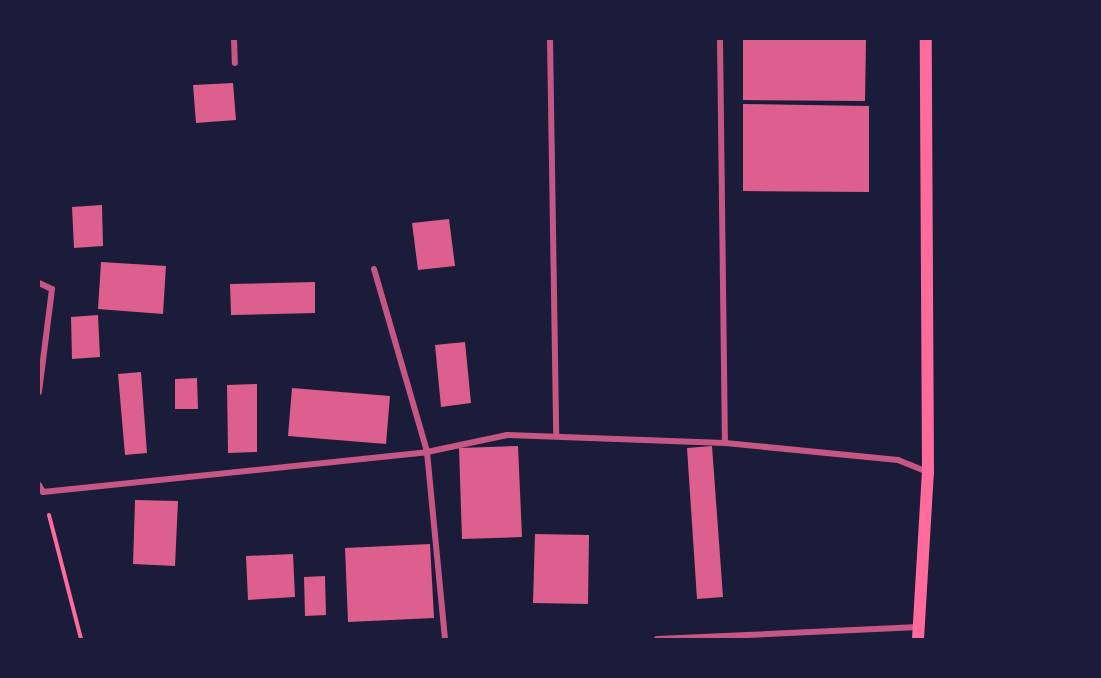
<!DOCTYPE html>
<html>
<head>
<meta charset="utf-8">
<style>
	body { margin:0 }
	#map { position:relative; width:1101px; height:678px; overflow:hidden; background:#1b1b3a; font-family:Commissioner,sans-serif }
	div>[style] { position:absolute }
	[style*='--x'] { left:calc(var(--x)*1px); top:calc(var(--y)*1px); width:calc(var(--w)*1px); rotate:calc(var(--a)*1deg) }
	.building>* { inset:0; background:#dd5f8e }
	.path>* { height:4px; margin:-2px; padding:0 2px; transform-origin:2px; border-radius:2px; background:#ff6b9d }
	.minor>* { height:6px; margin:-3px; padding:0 3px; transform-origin:3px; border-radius:3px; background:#c65784 }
	.secondary>* { height:12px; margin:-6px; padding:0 6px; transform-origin:6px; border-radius:6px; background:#ff6b9d }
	span { translate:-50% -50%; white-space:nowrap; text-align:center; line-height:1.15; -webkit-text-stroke:6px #1b1b3a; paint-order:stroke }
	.frame { position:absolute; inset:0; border:40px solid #1b1b3a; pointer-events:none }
</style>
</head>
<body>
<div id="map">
	<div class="building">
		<div style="clip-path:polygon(743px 39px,866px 39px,865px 101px,743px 100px)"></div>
		<div style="clip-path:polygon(233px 83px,236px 120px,196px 123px,193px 85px)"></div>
		<div style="clip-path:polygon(743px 104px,869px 106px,869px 192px,743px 191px)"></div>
		<div style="clip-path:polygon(102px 205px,103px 246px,74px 248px,72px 207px)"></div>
		<div style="clip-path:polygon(449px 219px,455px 266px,418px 270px,412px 223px)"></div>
		<div style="clip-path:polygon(101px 262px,166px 266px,163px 314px,98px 309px)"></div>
		<div style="clip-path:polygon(315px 282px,315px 313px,231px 315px,230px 284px)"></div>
		<div style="clip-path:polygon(98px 315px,100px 357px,72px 359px,71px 317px)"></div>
		<div style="clip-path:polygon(465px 342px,471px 403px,441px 407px,435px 345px)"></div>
		<div style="clip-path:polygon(141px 372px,147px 453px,125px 455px,118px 374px)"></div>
		<div style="clip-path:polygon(197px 378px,198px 409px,175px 409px,175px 379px)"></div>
		<div style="clip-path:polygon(257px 384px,257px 452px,228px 453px,227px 385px)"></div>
		<div style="clip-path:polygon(292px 388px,390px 396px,386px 444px,288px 436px)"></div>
		<div style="clip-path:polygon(518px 446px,522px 537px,462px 539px,459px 448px)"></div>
		<div style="clip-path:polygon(712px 446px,723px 597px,697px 599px,687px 448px)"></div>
		<div style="clip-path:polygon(135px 500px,178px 501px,175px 566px,133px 564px)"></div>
		<div style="clip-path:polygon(535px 534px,589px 535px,588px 604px,533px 603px)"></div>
		<div style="clip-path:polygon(430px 544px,434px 618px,348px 622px,345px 548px)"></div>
		<div style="clip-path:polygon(293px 554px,295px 597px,248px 600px,246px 556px)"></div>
		<div style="clip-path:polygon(325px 576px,326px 615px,305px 616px,304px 577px)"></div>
	</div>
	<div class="path">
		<div style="--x:49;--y:515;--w:128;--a:75.5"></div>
	</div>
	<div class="minor">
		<div style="--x:234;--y:39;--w:24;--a:88"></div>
		<div style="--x:550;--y:39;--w:397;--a:89.1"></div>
		<div style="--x:720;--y:39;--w:404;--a:89.3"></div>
		<div style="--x:374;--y:269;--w:191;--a:73.8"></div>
		<div style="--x:427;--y:452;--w:188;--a:84.5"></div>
		<div style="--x:39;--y:283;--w:14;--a:25"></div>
		<div style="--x:52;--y:289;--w:104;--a:97.2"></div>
		<div style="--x:39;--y:485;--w:8;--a:60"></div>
		<div style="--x:43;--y:492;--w:386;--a:-5.9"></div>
		<div style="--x:427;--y:452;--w:82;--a:-12"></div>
		<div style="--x:507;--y:435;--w:218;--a:2.1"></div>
		<div style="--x:725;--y:443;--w:174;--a:5.6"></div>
		<div style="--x:898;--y:460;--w:32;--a:22"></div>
		<div style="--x:657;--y:639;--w:262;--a:-2.6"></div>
	</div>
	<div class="secondary">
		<div style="--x:918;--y:639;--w:166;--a:-86.6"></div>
		<div style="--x:928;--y:473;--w:434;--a:-90.3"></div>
	</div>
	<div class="frame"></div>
</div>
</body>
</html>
